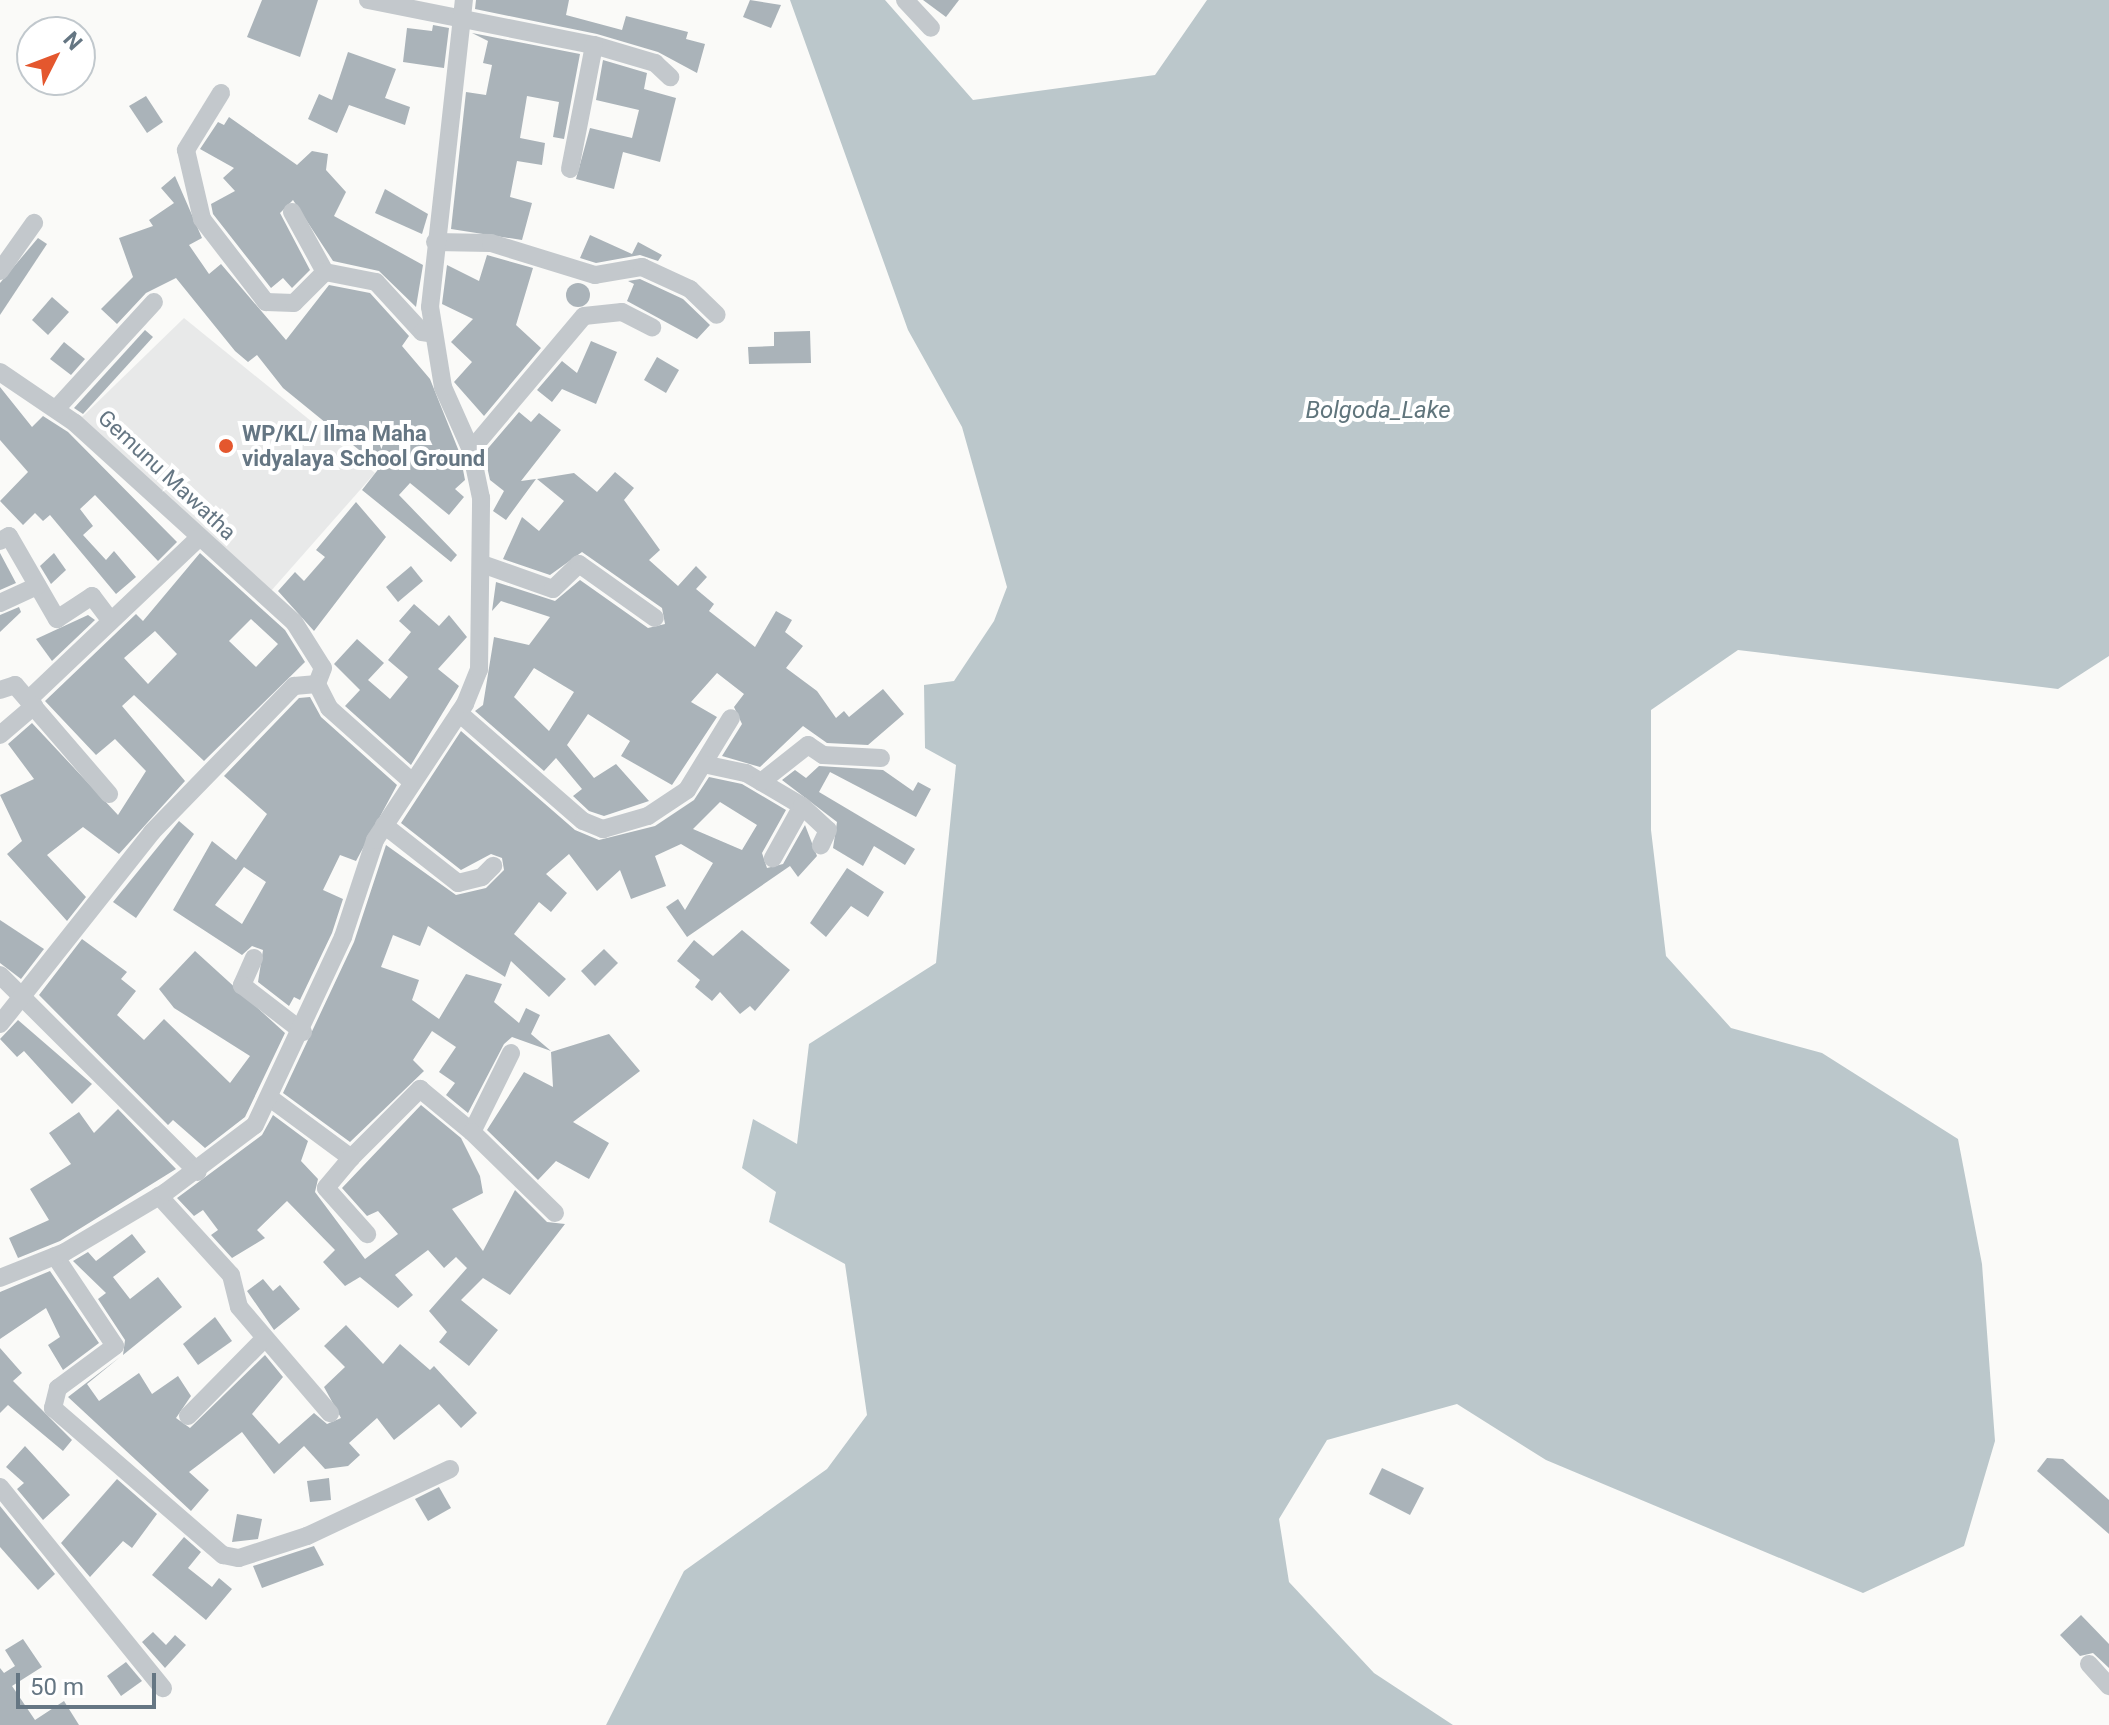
<!DOCTYPE html>
<html>
<head>
<meta charset="utf-8">
<style>
	body { margin:0 }
	#map { position:relative; width:2109px; height:1725px; overflow:hidden; background:#fafaf8; font-family:Roboto,sans-serif }
	div>[style] { position:absolute }
	[style*='--x'] { left:calc(var(--x)*1px); top:calc(var(--y)*1px); width:calc(var(--w)*1px); rotate:calc(var(--a)*1deg) }
	.built>* { inset:0; background:#e8e9e9 }
	.water>* { inset:0; background:#bbc7cb }
	.building>* { inset:0; background:#aab3b9 }
	.round { border-radius:50% }
	.minor>* { height:18px; margin:-9px; padding:0 9px; transform-origin:9px; border-radius:9px; background:#c3c8cc }
	.dots>* { width:22px; height:22px; translate:-50% -50%; box-sizing:border-box; border:4px solid #fff; border-radius:50% }
	span { translate:-50% -50%; white-space:nowrap; text-align:center; line-height:1.15; -webkit-text-stroke:8px #fff; paint-order:stroke }
	.poi-label { font-size:22px; color:#657683; font-weight:700 }
	.left { translate:0 -50%; text-align:left }
	.street-label { font-size:22px; color:#657683 }
	.water-label { font-size:24px; color:#60757c; font-style:italic }
	.north { position:absolute; left:16px; top:16px; width:80px; height:80px; box-sizing:border-box; background:#fff; border:2px solid #c1c8cd; border-radius:50%; rotate:48deg; font-size:22px; font-weight:700; line-height:32px; text-align:center; color:#657683 }
	.north::after { content:''; display:block; margin:auto; width:28px; height:36px; background:#e4572e; clip-path:polygon(50% 0,100% 100%,50% 72%,0 100%) }
	.scale { position:absolute; left:16px; top:1673px; width:140px; height:36px; box-sizing:border-box; border:4px solid #657683; border-top:0; padding-left:10px; font-size:24px; line-height:28px; white-space:nowrap; color:#657683; -webkit-text-stroke:6px #fff; paint-order:stroke }
</style>
</head>
<body>
<div id="map">
	<div class="built">
		<div style="clip-path:polygon(184px 318px,375px 473px,271px 591px,81px 418px)"></div>
	</div>
	<div class="water">
		<div style="clip-path:polygon(790px 0,885px 0,973px 100px,1155px 75px,1207px 0,2109px 0,2109px 656px,2058px 689px,1738px 650px,1651px 710px,1651px 830px,1666px 956px,1731px 1028px,1822px 1053px,1958px 1139px,1982px 1264px,1995px 1441px,1964px 1546px,1863px 1593px,1546px 1460px,1457px 1404px,1327px 1440px,1279px 1519px,1289px 1582px,1374px 1673px,1453px 1725px,606px 1725px,684px 1571px,827px 1469px,867px 1415px,845px 1264px,769px 1222px,776px 1192px,742px 1168px,753px 1119px,797px 1144px,809px 1044px,936px 963px,956px 765px,925px 748px,924px 685px,954px 681px,994px 621px,1007px 587px,962px 427px,908px 330px)"></div>
	</div>
	<div class="building">
		<div style="clip-path:polygon(262px 0,318px 0,300px 57px,247px 37px)"></div>
		<div style="clip-path:polygon(476px 0,569px 0,566px 15px,622px 30px,626px 16px,688px 32px,686px 39px,705px 44px,697px 73px,658px 52px,597px 34px,475px 9px)"></div>
		<div style="clip-path:polygon(750px 0,781px 5px,771px 28px,743px 17px)"></div>
		<div style="clip-path:polygon(923px 0,959px 0,946px 17px)"></div>
		<div style="clip-path:polygon(433px 25px,449px 28px,444px 68px,403px 62px,407px 28px,432px 31px)"></div>
		<div style="clip-path:polygon(472px 33px,580px 54px,564px 139px,553px 137px,559px 102px,527px 96px,520px 138px,545px 143px,542px 165px,517px 161px,510px 197px,532px 203px,522px 240px,451px 229px,466px 92px,486px 95px,492px 65px,483px 63px,488px 41px)"></div>
		<div style="clip-path:polygon(348px 52px,396px 69px,385px 98px,410px 107px,405px 125px,349px 105px,337px 133px,308px 119px,319px 94px,332px 100px)"></div>
		<div style="clip-path:polygon(603px 60px,647px 73px,644px 89px,676px 98px,660px 162px,623px 152px,614px 189px,576px 179px,590px 128px,632px 138px,639px 110px,596px 100px)"></div>
		<div style="clip-path:polygon(146px 96px,163px 122px,147px 133px,129px 106px)"></div>
		<div style="clip-path:polygon(229px 117px,297px 165px,312px 151px,328px 154px,326px 170px,346px 192px,334px 216px,423px 265px,416px 307px,379px 271px,333px 261px,293px 200px,280px 213px,310px 270px,292px 288px,283px 278px,271px 288px,213px 214px,211px 204px,235px 191px,223px 178px,234px 168px,200px 149px,218px 122px,224px 125px)"></div>
		<div style="clip-path:polygon(175px 176px,202px 238px,189px 245px,209px 274px,221px 264px,286px 340px,329px 285px,370px 293px,409px 336px,402px 346px,430px 379px,460px 454px,465px 480px,455px 489px,464px 497px,449px 515px,410px 483px,399px 495px,457px 555px,451px 562px,362px 490px,380px 467px,283px 388px,257px 355px,248px 362px,235px 351px,176px 278px,146px 293px,117px 324px,101px 309px,133px 277px,119px 238px,153px 226px,149px 220px,174px 203px,161px 188px)"></div>
		<div style="clip-path:polygon(385px 189px,428px 214px,422px 234px,375px 213px)"></div>
		<div style="clip-path:polygon(590px 235px,632px 254px,638px 242px,662px 255px,658px 261px,640px 255px,596px 263px,580px 258px)"></div>
		<div style="clip-path:polygon(38px 238px,47px 244px,0 315px,0 283px)"></div>
		<div style="clip-path:polygon(487px 255px,533px 268px,516px 325px,541px 348px,484px 416px,454px 382px,472px 362px,451px 342px,473px 319px,442px 304px,447px 265px,479px 281px)"></div>
		<div style="clip-path:polygon(640px 279px,683px 299px,710px 325px,697px 339px,627px 301px,634px 284px,628px 281px)"></div>
		<div class="round" style="left:566px;top:283px;width:24px;height:24px"></div>
		<div style="clip-path:polygon(52px 297px,69px 312px,48px 335px,32px 320px)"></div>
		<div style="clip-path:polygon(145px 330px,153px 337px,83px 414px,74px 408px)"></div>
		<div style="clip-path:polygon(810px 331px,811px 363px,749px 364px,748px 347px,774px 346px,774px 332px)"></div>
		<div style="clip-path:polygon(591px 341px,617px 352px,596px 404px,562px 389px,552px 402px,537px 390px,562px 361px,577px 373px)"></div>
		<div style="clip-path:polygon(64px 342px,85px 359px,71px 375px,50px 359px)"></div>
		<div style="clip-path:polygon(657px 357px,679px 370px,666px 393px,644px 380px)"></div>
		<div style="clip-path:polygon(0 387px,32px 427px,43px 416px,68px 432px,177px 542px,158px 561px,95px 495px,80px 509px,93px 526px,83px 535px,106px 560px,114px 551px,136px 577px,116px 594px,50px 515px,43px 521px,35px 513px,23px 525px,0 501px,28px 472px,0 440px)"></div>
		<div style="clip-path:polygon(519px 412px,531px 422px,539px 413px,561px 430px,521px 481px,536px 479px,506px 520px,493px 511px,504px 491px,490px 480px,484px 453px)"></div>
		<div style="clip-path:polygon(evenodd,615px 472px,634px 488px,624px 500px,660px 550px,649px 560px,678px 586px,696px 566px,707px 577px,696px 589px,714px 604px,709px 611px,755px 647px,776px 611px,792px 620px,785px 632px,803px 646px,786px 668px,817px 691px,836px 718px,844px 711px,849px 717px,883px 689px,904px 714px,868px 745px,827px 743px,803px 726px,760px 767px,722px 756px,742px 724px,734px 707px,744px 694px,717px 673px,691px 702px,717px 717px,672px 785px,621px 756px,630px 741px,588px 714px,567px 745px,594px 778px,616px 764px,649px 801px,604px 816px,589px 811px,573px 796px,582px 789px,556px 758px,544px 771px,475px 711px,483px 705px,494px 637px,529px 645px,550px 617px,501px 601px,492px 611px,496px 582px,555px 601px,580px 580px,648px 628px,665px 624px,662px 608px,582px 552px,550px 575px,503px 559px,522px 517px,539px 531px,564px 501px,537px 479px,574px 473px,597px 492px,615px 472px,534px 668px,574px 692px,549px 731px,514px 697px,534px 668px)"></div>
		<div style="clip-path:polygon(356px 502px,386px 537px,314px 631px,278px 591px,295px 572px,304px 581px,325px 557px,316px 550px)"></div>
		<div style="clip-path:polygon(0 553px,16px 583px,0 590px)"></div>
		<div style="clip-path:polygon(54px 553px,66px 570px,51px 584px,40px 566px)"></div>
		<div style="clip-path:polygon(evenodd,200px 553px,285px 630px,305px 662px,204px 761px,134px 695px,122px 706px,185px 781px,119px 854px,83px 827px,47px 855px,86px 897px,67px 921px,7px 854px,22px 841px,0 795px,34px 779px,8px 744px,32px 723px,118px 815px,146px 771px,115px 739px,96px 755px,45px 701px,136px 614px,143px 621px,200px 553px,251px 619px,278px 644px,256px 667px,229px 641px,251px 619px,200px 553px,155px 631px,177px 654px,148px 684px,124px 658px,155px 631px)"></div>
		<div style="clip-path:polygon(411px 566px,423px 581px,398px 602px,386px 587px)"></div>
		<div style="clip-path:polygon(414px 604px,439px 626px,449px 615px,467px 637px,438px 669px,459px 686px,411px 765px,345px 706px,360px 690px,334px 664px,357px 639px,384px 663px,368px 680px,390px 699px,408px 677px,388px 660px,411px 632px,399px 621px)"></div>
		<div style="clip-path:polygon(19px 607px,21px 612px,0 632px,0 615px)"></div>
		<div style="clip-path:polygon(88px 615px,95px 620px,52px 661px,36px 639px)"></div>
		<div style="clip-path:polygon(evenodd,310px 697px,321px 717px,397px 785px,356px 861px,340px 855px,323px 890px,343px 899px,332px 933px,300px 1000px,294px 997px,289px 1006px,258px 982px,263px 950px,252px 946px,242px 955px,173px 910px,212px 841px,236px 860px,267px 814px,224px 776px,299px 698px,310px 697px,244px 867px,266px 882px,242px 924px,215px 905px,244px 867px)"></div>
		<div style="clip-path:polygon(evenodd,461px 731px,575px 830px,599px 840px,655px 826px,694px 800px,709px 777px,742px 784px,786px 810px,762px 853px,767px 868px,783px 864px,805px 825px,817px 856px,798px 877px,790px 866px,687px 937px,666px 907px,678px 899px,685px 910px,713px 863px,681px 844px,655px 856px,666px 886px,631px 899px,620px 870px,597px 891px,569px 854px,546px 874px,567px 893px,551px 912px,539px 902px,514px 934px,566px 979px,549px 997px,511px 961px,505px 977px,428px 926px,420px 946px,393px 935px,381px 967px,419px 980px,412px 1000px,439px 1019px,466px 974px,502px 984px,494px 1002px,519px 1023px,526px 1008px,540px 1015px,531px 1034px,551px 1051px,512px 1037px,504px 1044px,468px 1113px,446px 1095px,455px 1083px,439px 1072px,456px 1047px,432px 1031px,413px 1060px,424px 1071px,350px 1142px,283px 1093px,354px 942px,386px 845px,456px 895px,486px 888px,504px 870px,502px 858px,491px 854px,461px 870px,401px 823px,461px 731px,720px 802px,757px 825px,742px 850px,693px 829px,720px 802px)"></div>
		<div style="clip-path:polygon(819px 766px,883px 770px,913px 791px,918px 782px,931px 789px,916px 817px,830px 772px,819px 792px,915px 849px,905px 865px,874px 846px,863px 866px,833px 848px,837px 822px,782px 780px,795px 770px,806px 778px)"></div>
		<div style="clip-path:polygon(179px 821px,194px 834px,136px 918px,113px 902px)"></div>
		<div style="clip-path:polygon(847px 868px,884px 892px,868px 917px,851px 906px,826px 937px,810px 923px)"></div>
		<div style="clip-path:polygon(0 920px,44px 949px,21px 979px,0 963px)"></div>
		<div style="clip-path:polygon(742px 930px,790px 970px,755px 1011px,750px 1006px,740px 1014px,720px 992px,712px 1001px,695px 987px,700px 980px,677px 961px,694px 940px,713px 956px)"></div>
		<div style="clip-path:polygon(82px 939px,127px 972px,121px 979px,136px 991px,117px 1015px,144px 1040px,164px 1019px,230px 1083px,250px 1056px,174px 1008px,159px 989px,195px 951px,285px 1033px,245px 1117px,205px 1148px,173px 1120px,168px 1125px,39px 995px)"></div>
		<div style="clip-path:polygon(604px 949px,618px 963px,595px 986px,581px 971px)"></div>
		<div style="clip-path:polygon(18px 1020px,92px 1084px,72px 1104px,24px 1051px,17px 1057px,0 1039px)"></div>
		<div style="clip-path:polygon(609px 1034px,640px 1071px,573px 1122px,609px 1143px,589px 1179px,556px 1161px,538px 1180px,487px 1130px,524px 1072px,553px 1087px,551px 1052px)"></div>
		<div style="clip-path:polygon(421px 1105px,461px 1138px,480px 1176px,483px 1193px,452px 1209px,483px 1251px,515px 1190px,547px 1222px,565px 1224px,510px 1295px,483px 1278px,461px 1300px,498px 1330px,469px 1366px,439px 1342px,447px 1332px,429px 1311px,467px 1268px,456px 1257px,444px 1268px,428px 1250px,395px 1275px,413px 1295px,398px 1308px,360px 1277px,345px 1286px,323px 1262px,335px 1250px,287px 1201px,257px 1230px,265px 1238px,232px 1258px,211px 1235px,218px 1230px,203px 1210px,194px 1216px,177px 1198px,262px 1135px,273px 1115px,308px 1141px,301px 1161px,318px 1179px,315px 1192px,365px 1259px,398px 1234px,378px 1211px,367px 1216px,342px 1188px)"></div>
		<div style="clip-path:polygon(118px 1109px,176px 1169px,60px 1241px,18px 1258px,9px 1238px,49px 1220px,30px 1189px,71px 1164px,49px 1133px,79px 1112px,94px 1133px)"></div>
		<div style="clip-path:polygon(132px 1234px,146px 1252px,113px 1277px,130px 1299px,158px 1277px,182px 1307px,123px 1355px,125px 1340px,98px 1299px,106px 1293px,73px 1261px,88px 1252px,96px 1261px)"></div>
		<div style="clip-path:polygon(50px 1271px,99px 1343px,63px 1370px,48px 1345px,60px 1337px,46px 1308px,0 1339px,0 1292px)"></div>
		<div style="clip-path:polygon(263px 1279px,273px 1291px,280px 1285px,300px 1309px,274px 1330px,247px 1291px)"></div>
		<div style="clip-path:polygon(215px 1317px,232px 1341px,198px 1365px,183px 1344px)"></div>
		<div style="clip-path:polygon(346px 1325px,383px 1364px,400px 1344px,430px 1370px,434px 1366px,477px 1413px,461px 1428px,439px 1404px,394px 1440px,377px 1418px,349px 1443px,360px 1455px,348px 1466px,325px 1469px,304px 1446px,274px 1474px,242px 1432px,189px 1472px,209px 1490px,191px 1511px,68px 1397px,120px 1357px,87px 1384px,99px 1401px,139px 1373px,152px 1394px,178px 1376px,191px 1396px,176px 1418px,190px 1428px,265px 1355px,283px 1377px,252px 1414px,279px 1444px,314px 1413px,327px 1424px,341px 1418px,324px 1387px,345px 1367px,324px 1346px)"></div>
		<div style="clip-path:polygon(0 1348px,22px 1373px,13px 1381px,72px 1440px,63px 1451px,8px 1405px,0 1413px)"></div>
		<div style="clip-path:polygon(25px 1446px,70px 1495px,43px 1520px,17px 1489px,24px 1483px,6px 1467px)"></div>
		<div style="clip-path:polygon(2047px 1458px,2063px 1459px,2109px 1500px,2109px 1534px,2037px 1471px)"></div>
		<div style="clip-path:polygon(1382px 1468px,1424px 1488px,1410px 1515px,1369px 1494px)"></div>
		<div style="clip-path:polygon(329px 1478px,331px 1500px,310px 1502px,307px 1481px)"></div>
		<div style="clip-path:polygon(117px 1479px,157px 1514px,132px 1548px,123px 1541px,90px 1577px,61px 1543px)"></div>
		<div style="clip-path:polygon(439px 1487px,451px 1508px,428px 1521px,415px 1499px)"></div>
		<div style="clip-path:polygon(0 1506px,55px 1574px,38px 1590px,0 1547px)"></div>
		<div style="clip-path:polygon(237px 1514px,262px 1519px,258px 1539px,232px 1542px)"></div>
		<div style="clip-path:polygon(184px 1537px,201px 1552px,188px 1568px,212px 1587px,219px 1578px,232px 1589px,206px 1620px,152px 1575px)"></div>
		<div style="clip-path:polygon(314px 1546px,324px 1565px,262px 1588px,253px 1566px)"></div>
		<div style="clip-path:polygon(2081px 1615px,2109px 1644px,2109px 1668px,2093px 1653px,2080px 1656px,2060px 1635px)"></div>
		<div style="clip-path:polygon(153px 1632px,166px 1645px,175px 1635px,186px 1645px,165px 1668px,142px 1642px)"></div>
		<div style="clip-path:polygon(23px 1639px,42px 1667px,12px 1686px,35px 1720px,64px 1701px,79px 1725px,0 1725px,0 1668px,4px 1673px,15px 1666px,5px 1650px)"></div>
		<div style="clip-path:polygon(126px 1662px,142px 1681px,121px 1696px,107px 1676px)"></div>
	</div>
	<div class="minor">
		<div style="--x:368;--y:0;--w:230;--a:11.3"></div>
		<div style="--x:594;--y:45;--w:64;--a:16.4"></div>
		<div style="--x:655;--y:63;--w:21;--a:43"></div>
		<div style="--x:905;--y:0;--w:38;--a:47"></div>
		<div style="--x:221;--y:93;--w:67;--a:121.6"></div>
		<div style="--x:186;--y:150;--w:71;--a:76.9"></div>
		<div style="--x:202;--y:219;--w:105;--a:52.4"></div>
		<div style="--x:266;--y:302;--w:28;--a:2"></div>
		<div style="--x:294;--y:303;--w:44;--a:-45"></div>
		<div style="--x:570;--y:169;--w:126;--a:-79"></div>
		<div style="--x:292;--y:212;--w:68;--a:61.2"></div>
		<div style="--x:325;--y:272;--w:52;--a:11.1"></div>
		<div style="--x:376;--y:282;--w:68;--a:47.4"></div>
		<div style="--x:422;--y:332;--w:12;--a:9"></div>
		<div style="--x:435;--y:242;--w:56;--a:1"></div>
		<div style="--x:491;--y:243;--w:109;--a:17.1"></div>
		<div style="--x:595;--y:275;--w:48;--a:-9.7"></div>
		<div style="--x:642;--y:267;--w:53;--a:24.6"></div>
		<div style="--x:690;--y:289;--w:37;--a:44"></div>
		<div style="--x:0;--y:271;--w:59;--a:-54.7"></div>
		<div style="--x:0;--y:372;--w:91;--a:34.2"></div>
		<div style="--x:75;--y:423;--w:296;--a:42.3"></div>
		<div style="--x:294;--y:622;--w:54;--a:57.8"></div>
		<div style="--x:323;--y:668;--w:17;--a:111"></div>
		<div style="--x:56;--y:409;--w:145;--a:-47.5"></div>
		<div style="--x:471;--y:450;--w:175;--a:-49.9"></div>
		<div style="--x:584;--y:316;--w:38;--a:-6"></div>
		<div style="--x:622;--y:312;--w:34;--a:27"></div>
		<div style="--x:0;--y:541;--w:10;--a:-29"></div>
		<div style="--x:9;--y:536;--w:96;--a:60"></div>
		<div style="--x:57;--y:619;--w:42;--a:-33.3"></div>
		<div style="--x:92;--y:596;--w:31;--a:53"></div>
		<div style="--x:482;--y:564;--w:75;--a:19.4"></div>
		<div style="--x:553;--y:589;--w:36;--a:-44"></div>
		<div style="--x:579;--y:564;--w:93;--a:35.4"></div>
		<div style="--x:0;--y:603;--w:41;--a:-24.7"></div>
		<div style="--x:0;--y:690;--w:16;--a:-18"></div>
		<div style="--x:15;--y:685;--w:144;--a:49.2"></div>
		<div style="--x:28;--y:700;--w:236;--a:-43.5"></div>
		<div style="--x:459;--y:713;--w:164;--a:41.1"></div>
		<div style="--x:583;--y:821;--w:22;--a:22"></div>
		<div style="--x:603;--y:829;--w:47;--a:-16.1"></div>
		<div style="--x:648;--y:816;--w:47;--a:-33.7"></div>
		<div style="--x:687;--y:790;--w:84;--a:-58.6"></div>
		<div style="--x:0;--y:735;--w:45;--a:-40.5"></div>
		<div style="--x:708;--y:765;--w:39;--a:12"></div>
		<div style="--x:746;--y:773;--w:65;--a:30.5"></div>
		<div style="--x:802;--y:806;--w:60;--a:119.1"></div>
		<div style="--x:761;--y:782;--w:60;--a:-38.2"></div>
		<div style="--x:808;--y:745;--w:18;--a:34"></div>
		<div style="--x:823;--y:755;--w:58;--a:3"></div>
		<div style="--x:802;--y:806;--w:35;--a:43"></div>
		<div style="--x:828;--y:830;--w:17;--a:115"></div>
		<div style="--x:384;--y:825;--w:94;--a:38.1"></div>
		<div style="--x:458;--y:883;--w:25;--a:-14"></div>
		<div style="--x:482;--y:877;--w:16;--a:-45"></div>
		<div style="--x:254;--y:958;--w:30;--a:114"></div>
		<div style="--x:242;--y:985;--w:77;--a:37.6"></div>
		<div style="--x:0;--y:975;--w:279;--a:44.9"></div>
		<div style="--x:0;--y:1024;--w:245;--a:-51.6"></div>
		<div style="--x:152;--y:832;--w:204;--a:-45.8"></div>
		<div style="--x:294;--y:686;--w:23;--a:-5"></div>
		<div style="--x:317;--y:684;--w:27;--a:63"></div>
		<div style="--x:329;--y:708;--w:111;--a:41.7"></div>
		<div style="--x:270;--y:1098;--w:101;--a:36.5"></div>
		<div style="--x:351;--y:1158;--w:98;--a:-45"></div>
		<div style="--x:420;--y:1089;--w:67;--a:39.6"></div>
		<div style="--x:472;--y:1132;--w:88;--a:-63.7"></div>
		<div style="--x:472;--y:1132;--w:116;--a:44.3"></div>
		<div style="--x:351;--y:1158;--w:39;--a:130"></div>
		<div style="--x:326;--y:1188;--w:62;--a:48.3"></div>
		<div style="--x:159;--y:1196;--w:107;--a:47.7"></div>
		<div style="--x:231;--y:1275;--w:33;--a:76"></div>
		<div style="--x:239;--y:1307;--w:140;--a:49.4"></div>
		<div style="--x:55;--y:1256;--w:108;--a:56.3"></div>
		<div style="--x:115;--y:1346;--w:71;--a:143.6"></div>
		<div style="--x:58;--y:1388;--w:21;--a:104"></div>
		<div style="--x:53;--y:1408;--w:225;--a:40.9"></div>
		<div style="--x:223;--y:1555;--w:16;--a:11"></div>
		<div style="--x:239;--y:1558;--w:71;--a:-17.9"></div>
		<div style="--x:307;--y:1536;--w:158;--a:-25.1"></div>
		<div style="--x:0;--y:1278;--w:70;--a:-21.8"></div>
		<div style="--x:65;--y:1252;--w:117;--a:-30.7"></div>
		<div style="--x:166;--y:1192;--w:111;--a:-37"></div>
		<div style="--x:255;--y:1125;--w:208;--a:-64.9"></div>
		<div style="--x:343;--y:937;--w:102;--a:-71.7"></div>
		<div style="--x:375;--y:840;--w:163;--a:-56.5"></div>
		<div style="--x:465;--y:704;--w:37;--a:-68"></div>
		<div style="--x:479;--y:670;--w:172;--a:-89.3"></div>
		<div style="--x:481;--y:498;--w:49;--a:-101.8"></div>
		<div style="--x:471;--y:450;--w:69;--a:-114"></div>
		<div style="--x:443;--y:387;--w:81;--a:-99.2"></div>
		<div style="--x:430;--y:307;--w:309;--a:-83.7"></div>
		<div style="--x:188;--y:1416;--w:108;--a:-45.4"></div>
		<div style="--x:0;--y:1487;--w:259;--a:51"></div>
		<div style="--x:2089;--y:1664;--w:30;--a:48"></div>
	</div>
	<div class="dots">
		<div style="left:226px;top:446px;background:#e4572e"></div>
	</div>
	<div class="poi-label">
		<span class="left" style="left:242px;top:446px">WP/KL/ Ilma Maha<br>vidyalaya School Ground</span>
	</div>
	<div class="street-label">
		<span style="left:167px;top:475px;rotate:43deg">Gemunu Mawatha</span>
	</div>
	<div class="water-label">
		<span style="left:1378px;top:411px">Bolgoda_Lake</span>
	</div>
	<div class="north">N</div>
	<div class="scale">50 m</div>
</div>
</body>
</html>
